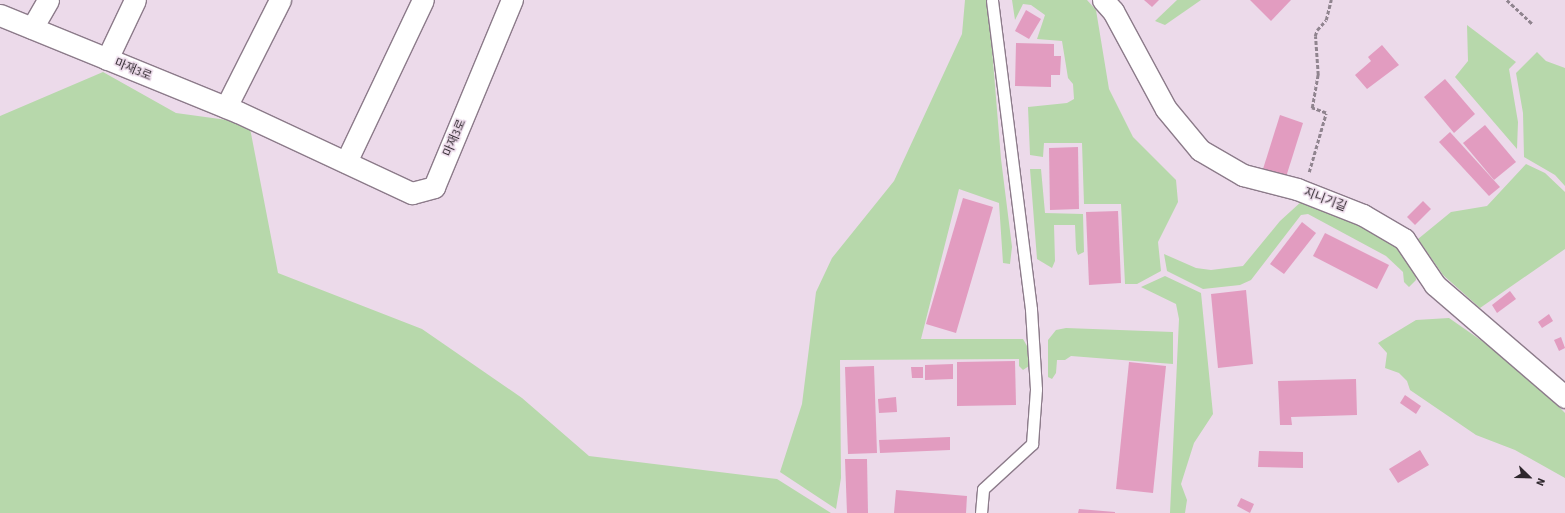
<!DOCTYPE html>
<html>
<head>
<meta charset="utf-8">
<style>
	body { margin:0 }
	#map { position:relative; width:1565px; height:513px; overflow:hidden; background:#ecdaea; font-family:"Source Sans 3","Noto Sans KR",sans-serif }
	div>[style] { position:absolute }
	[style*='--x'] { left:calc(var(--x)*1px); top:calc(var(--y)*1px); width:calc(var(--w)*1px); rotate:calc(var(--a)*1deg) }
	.green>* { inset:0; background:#b7d8ab }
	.building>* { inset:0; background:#e29cc0 }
	.path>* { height:2.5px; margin-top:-1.25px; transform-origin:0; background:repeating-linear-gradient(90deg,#90848f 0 4px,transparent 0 6px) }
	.roads { filter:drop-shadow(1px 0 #8c7b8a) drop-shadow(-1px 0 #8c7b8a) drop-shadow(0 1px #8c7b8a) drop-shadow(0 -1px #8c7b8a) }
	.service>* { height:11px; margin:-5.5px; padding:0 5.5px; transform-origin:5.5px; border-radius:5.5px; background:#fff }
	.minor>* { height:21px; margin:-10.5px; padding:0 10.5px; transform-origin:10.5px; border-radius:10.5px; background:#fff }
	span { translate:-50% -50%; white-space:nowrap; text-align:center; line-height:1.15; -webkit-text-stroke:3px #ecdaea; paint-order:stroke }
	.street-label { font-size:12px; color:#2e272d }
	.north { position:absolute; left:1509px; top:457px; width:40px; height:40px; -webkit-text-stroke:3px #ecdaea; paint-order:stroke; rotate:113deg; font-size:11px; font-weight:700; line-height:16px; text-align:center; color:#2e272d }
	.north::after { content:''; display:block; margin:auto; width:14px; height:18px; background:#2e272d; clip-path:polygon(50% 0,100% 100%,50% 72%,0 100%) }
</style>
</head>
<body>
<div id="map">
	<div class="green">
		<div style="clip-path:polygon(965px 0,988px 0,1001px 159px,1012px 247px,1010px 264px,1003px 263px,999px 203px,959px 189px,921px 339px,1023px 339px,1027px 346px,1029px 366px,1023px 370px,1019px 366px,1019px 359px,840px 360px,841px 478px,836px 509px,780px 472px,802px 404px,816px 292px,832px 258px,894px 181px,962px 34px)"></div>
		<div style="clip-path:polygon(1012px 0,1087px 0,1096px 10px,1109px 89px,1133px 137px,1176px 180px,1178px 202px,1158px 242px,1161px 271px,1137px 284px,1125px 284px,1121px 204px,1084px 204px,1082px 143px,1044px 143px,1043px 157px,1030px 155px,1028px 107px,1067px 103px,1074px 99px,1073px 84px,1068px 78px,1062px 41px,1037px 39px,1045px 15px,1031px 5px,1023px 4px,1015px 20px)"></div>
		<div style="clip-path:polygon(1177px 0,1201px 0,1165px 25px,1155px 21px)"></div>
		<div style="clip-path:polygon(1467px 25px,1516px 62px,1509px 69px,1518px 122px,1517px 149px,1455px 77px,1468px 61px)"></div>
		<div style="clip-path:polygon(1537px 52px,1546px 61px,1565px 68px,1565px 186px,1555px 175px,1524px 157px,1523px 113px,1516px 73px)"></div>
		<div style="clip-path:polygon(103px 72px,176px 113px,249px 123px,278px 273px,422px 329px,522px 398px,589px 456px,777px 479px,831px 513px,0 513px,0 116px)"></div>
		<div style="clip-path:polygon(1526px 164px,1545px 173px,1565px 192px,1565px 249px,1480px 308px,1443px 275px,1418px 239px,1451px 212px,1487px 206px)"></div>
		<div style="clip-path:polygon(1030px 169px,1041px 169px,1045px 213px,1083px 214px,1084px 252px,1078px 255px,1076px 250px,1075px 225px,1054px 225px,1055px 261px,1052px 268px,1037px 259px)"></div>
		<div style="clip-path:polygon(1302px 201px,1319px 202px,1390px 241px,1415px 270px,1416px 280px,1409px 287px,1404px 282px,1403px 272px,1386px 256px,1308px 214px,1301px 215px,1251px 280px,1240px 285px,1203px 289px,1167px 271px,1164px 254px,1196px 268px,1211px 270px,1243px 266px,1280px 221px)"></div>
		<div style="clip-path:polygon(1165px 276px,1201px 293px,1213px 414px,1194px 443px,1181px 484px,1187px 500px,1185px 513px,1170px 513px,1179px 319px,1176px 304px,1141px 287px)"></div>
		<div style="clip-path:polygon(1449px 318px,1518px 366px,1565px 413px,1565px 478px,1515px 450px,1476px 435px,1410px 390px,1407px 381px,1399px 373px,1385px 368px,1387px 353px,1378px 343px,1416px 320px)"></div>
		<div style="clip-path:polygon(1066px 328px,1173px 332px,1173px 364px,1071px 356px,1065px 360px,1057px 360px,1056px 373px,1052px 379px,1048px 377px,1048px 340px,1056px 330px)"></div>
	</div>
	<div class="building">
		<div style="clip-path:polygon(1144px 0,1159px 0,1152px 7px)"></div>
		<div style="clip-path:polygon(1250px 0,1291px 0,1271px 21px)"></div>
		<div style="clip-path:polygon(1026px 10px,1041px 19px,1029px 39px,1015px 31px)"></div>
		<div style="clip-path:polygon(1016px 43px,1054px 44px,1054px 56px,1061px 56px,1060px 75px,1051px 75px,1051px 87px,1015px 86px)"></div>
		<div style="clip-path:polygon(1382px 45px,1399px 65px,1367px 89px,1355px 75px,1371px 61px,1368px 57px)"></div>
		<div style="clip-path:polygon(1445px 79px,1475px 114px,1454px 133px,1424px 97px)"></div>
		<div style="clip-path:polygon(1280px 115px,1303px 123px,1286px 177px,1263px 169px)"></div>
		<div style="clip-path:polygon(1485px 125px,1516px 162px,1494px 180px,1463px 143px)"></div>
		<div style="clip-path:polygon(1450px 132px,1500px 187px,1489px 196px,1439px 142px)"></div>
		<div style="clip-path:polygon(1078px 147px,1079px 209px,1050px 210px,1049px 148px)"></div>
		<div style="clip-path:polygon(963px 198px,993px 207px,956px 333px,926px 324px)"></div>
		<div style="clip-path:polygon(1423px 201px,1431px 209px,1415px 225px,1407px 217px)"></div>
		<div style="clip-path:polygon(1118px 211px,1121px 283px,1089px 285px,1086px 212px)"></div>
		<div style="clip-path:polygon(1302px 222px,1316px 233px,1284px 274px,1270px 264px)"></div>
		<div style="clip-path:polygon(1325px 233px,1389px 265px,1377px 289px,1313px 256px)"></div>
		<div style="clip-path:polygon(1246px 290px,1253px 364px,1218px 368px,1211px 294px)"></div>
		<div style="clip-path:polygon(1510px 291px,1516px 299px,1497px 313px,1492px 305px)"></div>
		<div style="clip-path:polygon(1549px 314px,1553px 321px,1542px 328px,1538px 322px)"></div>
		<div style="clip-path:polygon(1561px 337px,1565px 348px,1559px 351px,1554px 340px)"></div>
		<div style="clip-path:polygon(1015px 361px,1016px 405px,957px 406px,957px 362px)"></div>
		<div style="clip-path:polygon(1129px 362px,1166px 366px,1153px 493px,1116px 489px)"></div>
		<div style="clip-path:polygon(953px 364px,953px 379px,925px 380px,925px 365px)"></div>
		<div style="clip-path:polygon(874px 366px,877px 453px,848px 454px,845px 367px)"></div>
		<div style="clip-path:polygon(911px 367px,923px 367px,923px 378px,912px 378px)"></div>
		<div style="clip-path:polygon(1356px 379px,1357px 415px,1291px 417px,1292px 425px,1280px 425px,1278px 381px)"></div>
		<div style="clip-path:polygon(1405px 395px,1421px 406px,1416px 414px,1400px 403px)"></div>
		<div style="clip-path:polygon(896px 397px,897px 412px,879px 413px,878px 399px)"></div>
		<div style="clip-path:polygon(950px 437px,950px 450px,880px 453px,879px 440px)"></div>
		<div style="clip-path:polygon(1420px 450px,1429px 465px,1398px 483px,1389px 469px)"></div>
		<div style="clip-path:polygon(1259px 451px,1303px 452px,1303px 468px,1258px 467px)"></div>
		<div style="clip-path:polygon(845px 459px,867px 459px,868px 513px,847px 513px)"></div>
		<div style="clip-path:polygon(896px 490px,967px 496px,966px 513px,894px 513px)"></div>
		<div style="clip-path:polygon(1241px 498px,1254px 504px,1250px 513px,1237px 506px)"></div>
		<div style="clip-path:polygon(1079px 509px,1115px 512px,1115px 513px,1078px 513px)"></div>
	</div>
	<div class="path">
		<div style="--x:1507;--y:0;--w:35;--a:43"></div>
		<div style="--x:1309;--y:172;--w:61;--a:-73.9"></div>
		<div style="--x:1326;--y:113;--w:15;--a:-160"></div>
		<div style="--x:1312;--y:108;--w:34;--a:-80"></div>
		<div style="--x:1318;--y:75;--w:39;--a:-94"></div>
		<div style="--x:1315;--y:36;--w:6;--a:-72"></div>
		<div style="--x:1317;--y:30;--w:13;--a:-48"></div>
		<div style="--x:1326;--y:20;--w:21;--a:-76"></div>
	</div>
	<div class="roads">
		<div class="service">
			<div style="--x:981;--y:513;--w:24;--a:-85"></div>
			<div style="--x:983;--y:489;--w:67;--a:-42.6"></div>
			<div style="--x:1032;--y:444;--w:55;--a:-85.8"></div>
			<div style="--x:1036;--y:389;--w:80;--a:-93.6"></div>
			<div style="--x:1031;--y:309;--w:311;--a:-97.2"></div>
		</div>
		<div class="minor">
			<div style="--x:1103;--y:0;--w:15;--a:48"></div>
			<div style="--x:1113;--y:11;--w:111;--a:61.6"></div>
			<div style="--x:1166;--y:109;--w:53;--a:50.3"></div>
			<div style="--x:1200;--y:150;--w:50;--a:30.2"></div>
			<div style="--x:1243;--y:175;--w:56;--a:14.5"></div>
			<div style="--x:1297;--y:189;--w:71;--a:21.5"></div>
			<div style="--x:1363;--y:215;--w:48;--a:30.3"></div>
			<div style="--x:1404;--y:239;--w:55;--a:56"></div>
			<div style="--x:1435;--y:285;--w:172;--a:40.7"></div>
			<div style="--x:0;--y:15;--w:257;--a:22.2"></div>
			<div style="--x:238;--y:112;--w:192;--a:25"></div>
			<div style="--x:412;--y:193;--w:23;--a:-15"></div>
			<div style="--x:434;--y:187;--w:203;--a:-67.4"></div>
			<div style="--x:32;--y:28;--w:32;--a:-60"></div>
			<div style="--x:107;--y:59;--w:65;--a:-64.6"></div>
			<div style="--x:226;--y:107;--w:120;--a:-63.2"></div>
			<div style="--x:346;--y:162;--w:179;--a:-64.6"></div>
		</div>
	</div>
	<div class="street-label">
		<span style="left:133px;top:70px;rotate:22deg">마재3로</span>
		<span style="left:455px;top:138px;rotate:-67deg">마재3로</span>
		<span style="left:1325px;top:200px;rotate:21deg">지니기길</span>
	</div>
	<div class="north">N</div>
</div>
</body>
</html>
